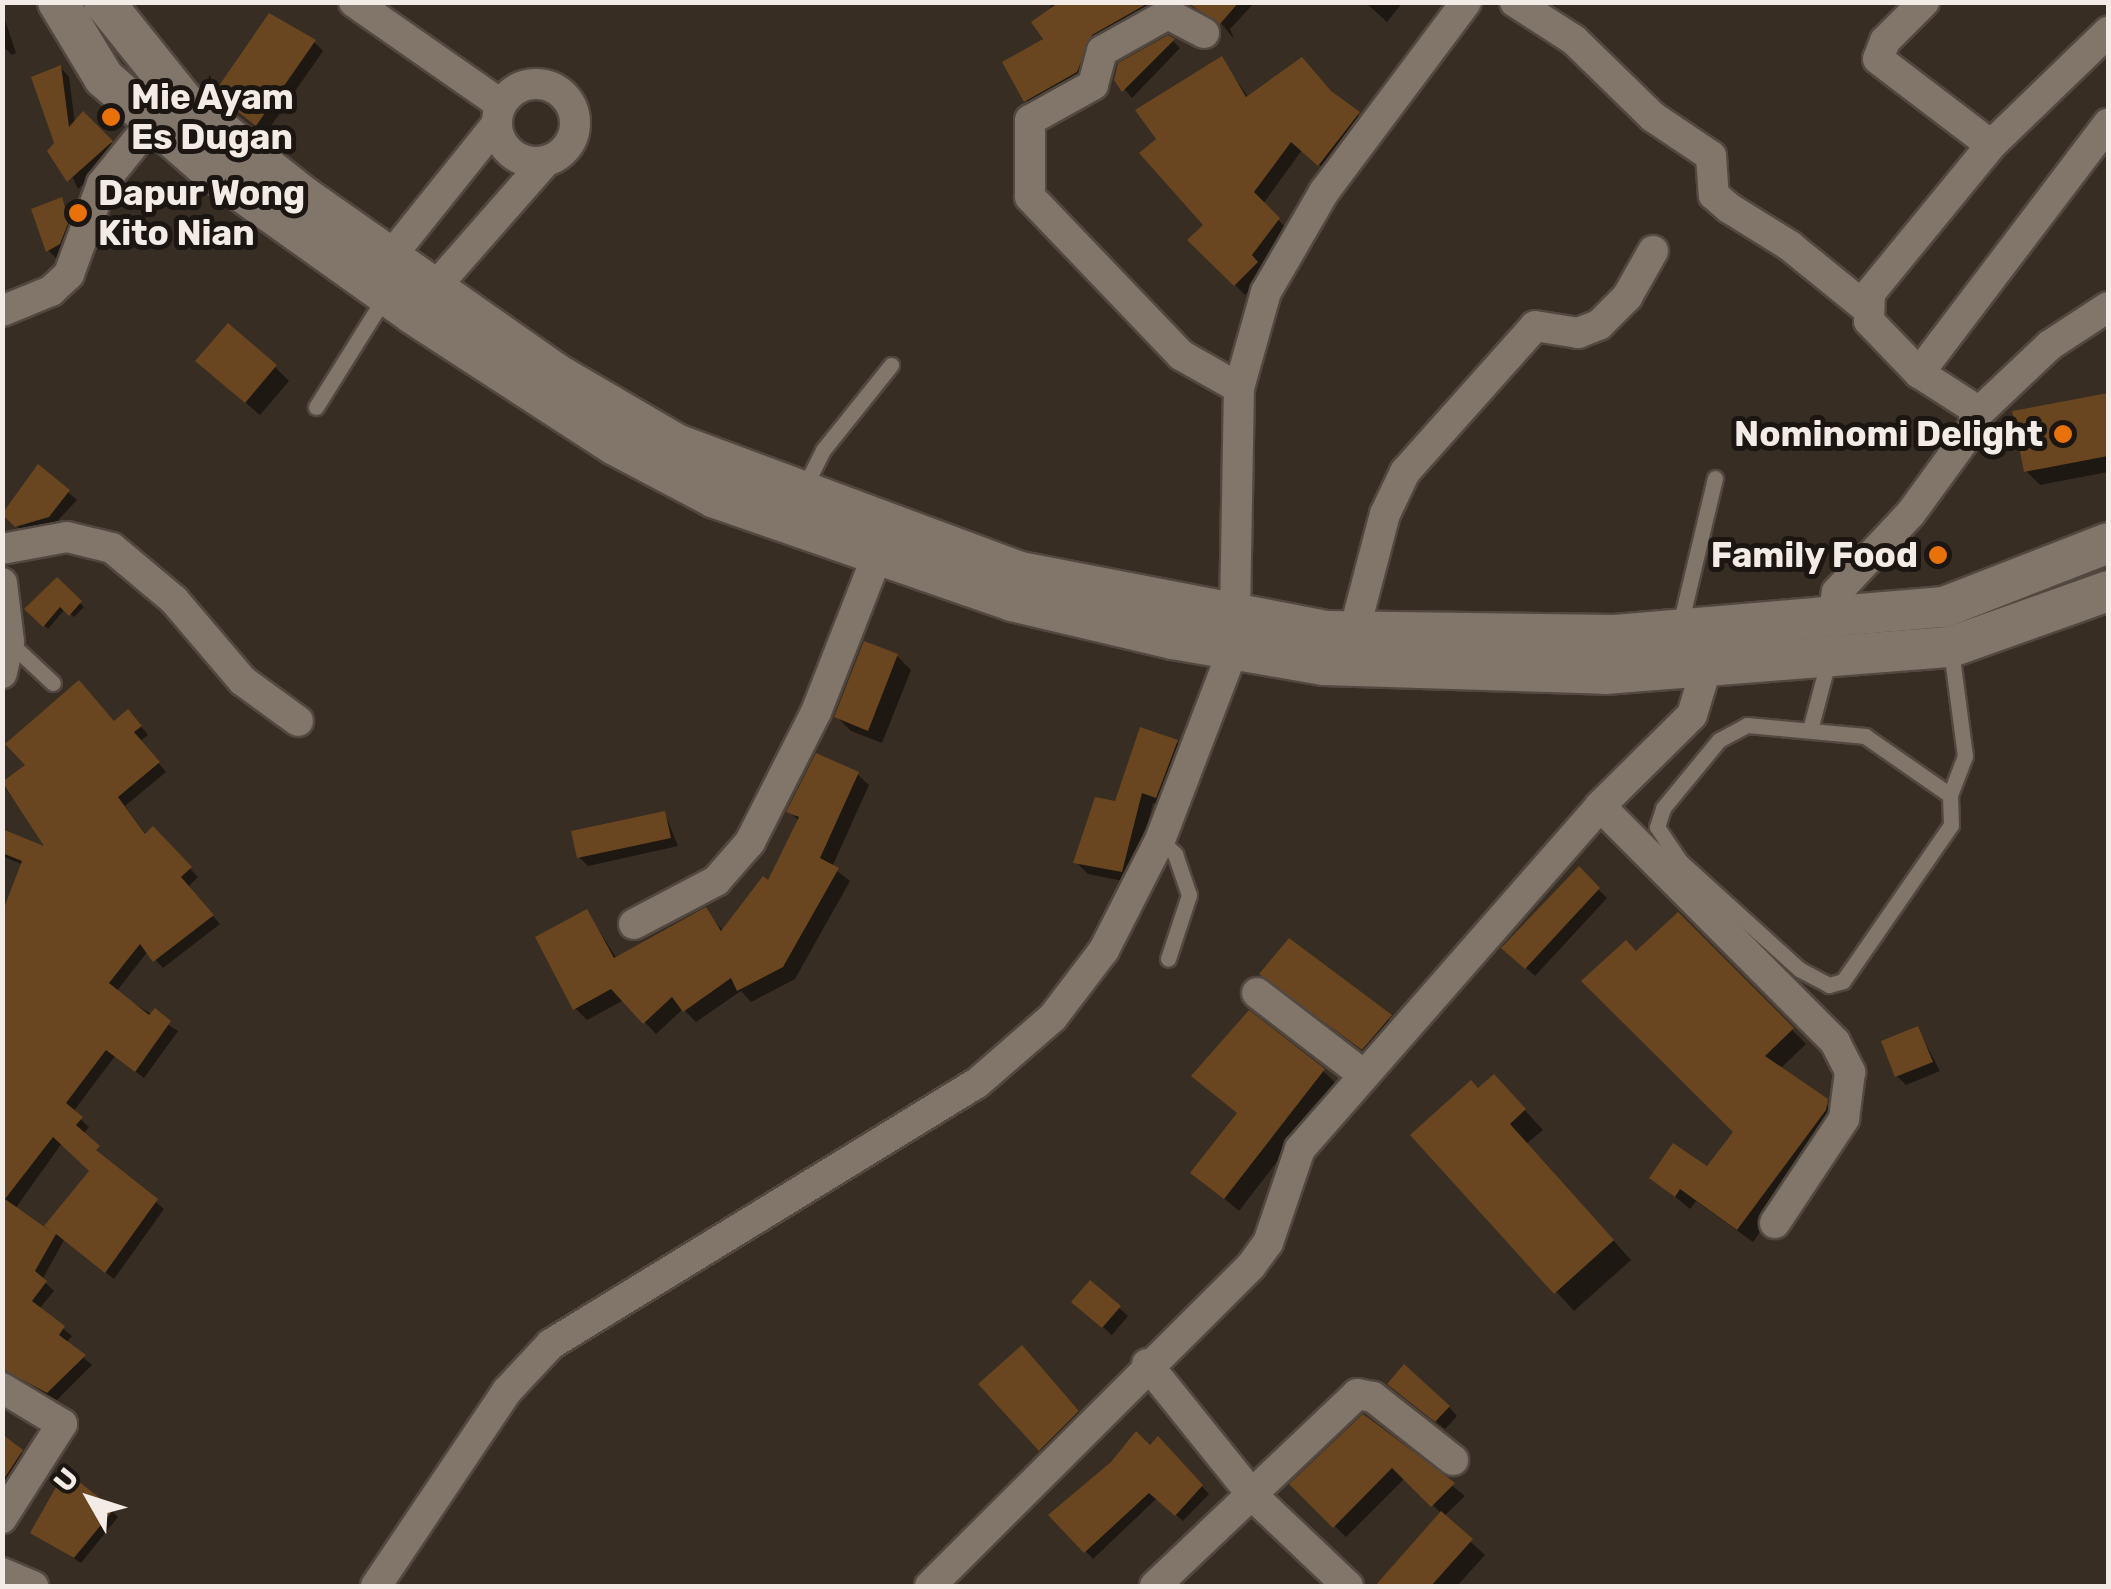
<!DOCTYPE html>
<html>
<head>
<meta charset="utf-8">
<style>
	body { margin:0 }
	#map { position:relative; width:2111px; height:1589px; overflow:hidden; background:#382d23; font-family:Rubik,sans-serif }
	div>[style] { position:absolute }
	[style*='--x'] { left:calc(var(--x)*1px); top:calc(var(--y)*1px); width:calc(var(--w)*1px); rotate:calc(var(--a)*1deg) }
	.shadow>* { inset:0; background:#0007 }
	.building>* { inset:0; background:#694520 }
	.roads { filter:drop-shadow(2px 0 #524840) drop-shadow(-2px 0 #524840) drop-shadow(0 2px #524840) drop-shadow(0 -2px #524840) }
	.lane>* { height:15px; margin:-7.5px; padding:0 7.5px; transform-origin:7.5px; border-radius:7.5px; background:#82756a }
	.street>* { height:30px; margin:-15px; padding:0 15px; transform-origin:15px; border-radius:15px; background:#82756a }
	.street>.ring { margin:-15px; padding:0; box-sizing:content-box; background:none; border:30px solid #82756a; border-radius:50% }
	.secondary>* { height:40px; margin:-20px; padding:0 20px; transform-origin:20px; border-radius:20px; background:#82756a }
	.dots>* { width:28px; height:28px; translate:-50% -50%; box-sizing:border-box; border:5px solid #1b1612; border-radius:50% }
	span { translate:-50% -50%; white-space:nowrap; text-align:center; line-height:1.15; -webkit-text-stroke:10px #1b1612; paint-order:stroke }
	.poi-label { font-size:35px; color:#f3ebe5; font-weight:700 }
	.left { translate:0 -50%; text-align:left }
	.right { translate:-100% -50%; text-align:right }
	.frame { position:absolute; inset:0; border:5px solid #f3ebe5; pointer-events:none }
	.north { position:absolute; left:40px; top:1449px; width:100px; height:100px; -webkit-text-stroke:8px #1b1612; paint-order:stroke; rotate:309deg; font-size:28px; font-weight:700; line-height:40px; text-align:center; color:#f3ebe5 }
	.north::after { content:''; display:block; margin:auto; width:35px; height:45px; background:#f3ebe5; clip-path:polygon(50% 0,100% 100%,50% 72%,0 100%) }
</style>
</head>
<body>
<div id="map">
	<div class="shadow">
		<div style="clip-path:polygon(1052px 2px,1176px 2px,1084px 80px,1034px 108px,1026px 100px)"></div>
		<div style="clip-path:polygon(1177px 2px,1255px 2px,1230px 29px,1234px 39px,1221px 23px)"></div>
		<div style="clip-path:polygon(1365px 2px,1403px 2px,1387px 22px)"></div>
		<div style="clip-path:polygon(2px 11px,16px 53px,12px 55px,6px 49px,2px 54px)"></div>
		<div style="clip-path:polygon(1173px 41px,1180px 48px,1132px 98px,1116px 79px)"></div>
		<div style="clip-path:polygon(314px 42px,323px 51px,266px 133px,226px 102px)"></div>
		<div style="clip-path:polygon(1221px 59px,1249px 98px,1334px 96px,1369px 124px,1330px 174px,1302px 150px,1263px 204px,1288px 230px,1260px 267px,1266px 274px,1245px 295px,1191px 240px,1206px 225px,1160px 139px)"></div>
		<div style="clip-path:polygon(61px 68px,69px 77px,75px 124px,84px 115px,119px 151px,78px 189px,57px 144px)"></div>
		<div style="clip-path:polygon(62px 200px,76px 231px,69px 253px,57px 259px,48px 250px)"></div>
		<div style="clip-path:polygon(275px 367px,289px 381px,260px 415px,213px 375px)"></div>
		<div style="clip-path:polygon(2108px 395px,2108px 472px,2040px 485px,2026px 471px,2015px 413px)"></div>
		<div style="clip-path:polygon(39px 468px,77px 500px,48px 531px,27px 535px,14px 524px)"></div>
		<div style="clip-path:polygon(57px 580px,84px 607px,74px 617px,65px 609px,48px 629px,28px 609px)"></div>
		<div style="clip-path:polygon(897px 656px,911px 670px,882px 743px,851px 731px,837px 717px)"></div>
		<div style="clip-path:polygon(evenodd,136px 720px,148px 735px,140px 741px,166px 772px,125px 806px,147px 836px,153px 830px,198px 877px,188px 887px,220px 924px,163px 968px,148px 951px,116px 992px,178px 1031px,144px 1078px,115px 1056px,73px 1112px,89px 1127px,83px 1134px,103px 1159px,164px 1209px,114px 1279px,64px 1240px,42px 1280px,54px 1291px,39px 1309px,72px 1336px,66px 1343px,92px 1365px,57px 1400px,2px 1377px,2px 902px,8px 905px,24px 865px,2px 856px,2px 832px,52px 853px,3px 785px,33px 763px,115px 723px,136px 720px,62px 1143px,92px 1171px,48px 1225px,55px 1237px,15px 1209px,62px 1143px)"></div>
		<div style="clip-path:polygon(1177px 742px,1189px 753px,1168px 808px,1153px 803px,1133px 883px,1088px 874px,1076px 862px,1116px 804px)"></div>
		<div style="clip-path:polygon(857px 774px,869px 785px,832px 867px,850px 881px,795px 979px,751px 1002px,741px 991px,696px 1022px,683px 1009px,656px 1034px,624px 1000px,587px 1020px,575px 1008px,587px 912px,617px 959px,706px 911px,724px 932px,769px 884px,800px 822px,789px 811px)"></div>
		<div style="clip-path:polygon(665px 814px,678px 846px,588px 866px,579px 857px)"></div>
		<div style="clip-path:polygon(1579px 870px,1607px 898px,1535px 976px,1513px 956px)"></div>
		<div style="clip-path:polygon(1678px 915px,1806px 1044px,1780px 1069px,1841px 1116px,1753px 1242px,1696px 1201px,1690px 1209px,1652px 1178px,1708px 1169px,1737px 1132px,1636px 954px)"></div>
		<div style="clip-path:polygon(1290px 942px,1404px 1031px,1377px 1062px,1263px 974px)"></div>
		<div style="clip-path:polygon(1918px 1029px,1940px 1071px,1906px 1085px,1897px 1076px)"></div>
		<div style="clip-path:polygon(1323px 1071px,1337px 1084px,1239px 1211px,1194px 1173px,1239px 1114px)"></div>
		<div style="clip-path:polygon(1478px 1091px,1512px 1096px,1543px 1130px,1526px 1144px,1631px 1260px,1574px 1311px,1414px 1135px)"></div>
		<div style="clip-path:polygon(1119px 1308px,1128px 1316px,1112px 1335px,1083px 1310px)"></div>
		<div style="clip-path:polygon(1036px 1363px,1092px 1426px,1054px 1463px,1040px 1450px)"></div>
		<div style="clip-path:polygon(1399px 1392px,1449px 1407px,1457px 1416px,1445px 1429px)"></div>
		<div style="clip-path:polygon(1363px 1417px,1465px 1496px,1443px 1517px,1485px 1555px,1457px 1586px,1382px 1583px,1442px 1514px,1405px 1478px,1346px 1537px,1293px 1484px)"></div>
		<div style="clip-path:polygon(2px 1437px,30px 1460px,2px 1502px)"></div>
		<div style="clip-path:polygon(1158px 1440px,1209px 1494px,1183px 1521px,1157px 1498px,1093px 1559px,1052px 1515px)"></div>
		<div style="clip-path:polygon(112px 1511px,118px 1517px,81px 1563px,33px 1532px)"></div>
	</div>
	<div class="building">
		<div style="clip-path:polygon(1059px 2px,1150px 2px,1092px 35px,1077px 72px,1024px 102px,1002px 62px,1043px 39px,1031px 22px)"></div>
		<div style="clip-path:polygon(1186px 2px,1239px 2px,1220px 24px)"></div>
		<div style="clip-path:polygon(269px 13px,316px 40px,256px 126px,214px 93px)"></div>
		<div style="clip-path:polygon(1168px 35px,1175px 39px,1122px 92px,1114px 80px,1118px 63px)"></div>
		<div style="clip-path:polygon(1222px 56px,1246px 97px,1302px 57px,1331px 91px,1360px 112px,1318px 166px,1291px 142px,1254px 192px,1280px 218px,1252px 255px,1258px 262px,1234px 286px,1187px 240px,1203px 225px,1139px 153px,1156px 139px,1135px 110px)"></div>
		<div style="clip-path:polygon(61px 65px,69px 127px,83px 111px,113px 141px,67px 182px,47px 151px,54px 143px,31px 77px)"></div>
		<div style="clip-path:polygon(62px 197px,69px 221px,60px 244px,46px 252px,31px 209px)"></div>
		<div style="clip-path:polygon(228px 323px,277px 365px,245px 403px,195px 361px)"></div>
		<div style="clip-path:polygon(2108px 393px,2108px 456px,2024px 472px,2012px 411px)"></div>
		<div style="clip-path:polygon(38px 464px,70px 490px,49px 517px,15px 527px,2px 514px)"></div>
		<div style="clip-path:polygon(57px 577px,82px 601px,69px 616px,60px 607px,43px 627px,24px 609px)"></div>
		<div style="clip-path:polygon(864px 641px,898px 654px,868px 731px,834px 717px)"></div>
		<div style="clip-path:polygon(evenodd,79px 680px,114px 721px,128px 709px,142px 726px,134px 732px,160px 762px,118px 797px,145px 834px,153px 826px,192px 867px,181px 877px,214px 915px,153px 962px,140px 944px,109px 983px,149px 1015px,155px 1008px,171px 1021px,135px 1072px,106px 1050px,66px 1103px,83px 1117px,76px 1125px,100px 1146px,96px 1150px,158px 1199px,105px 1273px,56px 1234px,35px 1271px,47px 1281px,32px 1301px,65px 1326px,59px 1335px,86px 1355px,47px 1393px,2px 1369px,2px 913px,22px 861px,2px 853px,2px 829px,44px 846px,2px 782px,25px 765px,5px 744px,79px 680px,53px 1137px,89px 1171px,44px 1226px,53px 1233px,5px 1199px,53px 1137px)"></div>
		<div style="clip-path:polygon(1140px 727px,1178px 740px,1156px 798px,1142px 793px,1122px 872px,1073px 863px,1095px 797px,1115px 801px)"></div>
		<div style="clip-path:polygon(816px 753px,859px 772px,820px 858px,839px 868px,783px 967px,737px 991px,731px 978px,683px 1012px,672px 997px,643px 1024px,611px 989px,573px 1010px,535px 937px,587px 909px,614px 958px,706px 907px,721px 931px,763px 876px,768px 880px,799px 817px,786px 812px)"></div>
		<div style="clip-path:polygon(665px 811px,671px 838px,577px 858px,571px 831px)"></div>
		<div style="clip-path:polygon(1579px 866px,1600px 888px,1525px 969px,1501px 948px)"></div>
		<div style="clip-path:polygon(1678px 912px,1794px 1028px,1765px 1056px,1828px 1099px,1826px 1110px,1737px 1230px,1680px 1189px,1675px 1197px,1649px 1178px,1673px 1143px,1707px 1166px,1733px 1132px,1581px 981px,1626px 940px,1636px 951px)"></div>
		<div style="clip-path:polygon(1289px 938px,1392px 1015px,1362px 1050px,1259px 974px)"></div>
		<div style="clip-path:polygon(1249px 1010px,1325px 1069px,1224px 1199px,1190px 1173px,1237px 1113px,1191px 1076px)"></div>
		<div style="clip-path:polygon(1918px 1026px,1933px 1062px,1895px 1077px,1881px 1041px)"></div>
		<div style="clip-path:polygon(1494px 1074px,1526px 1109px,1510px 1124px,1614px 1240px,1554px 1294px,1410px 1135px,1471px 1080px,1478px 1088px)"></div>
		<div style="clip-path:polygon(1090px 1280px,1121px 1306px,1102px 1328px,1071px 1302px)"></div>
		<div style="clip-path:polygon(1022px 1345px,1079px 1411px,1039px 1451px,978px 1384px)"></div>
		<div style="clip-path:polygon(1404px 1364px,1450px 1406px,1435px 1422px,1387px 1384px)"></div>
		<div style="clip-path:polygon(1363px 1414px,1455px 1483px,1431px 1507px,1392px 1468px,1333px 1528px,1289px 1484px)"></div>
		<div style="clip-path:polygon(1136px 1431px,1150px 1445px,1158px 1436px,1203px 1485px,1175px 1516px,1149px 1493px,1084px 1553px,1048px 1515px,1111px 1462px)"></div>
		<div style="clip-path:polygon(2px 1434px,23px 1450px,2px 1482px)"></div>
		<div style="clip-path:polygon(65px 1471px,114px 1509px,74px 1558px,30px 1533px)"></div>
		<div style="clip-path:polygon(1441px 1511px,1473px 1539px,1431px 1586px,1375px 1586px)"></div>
	</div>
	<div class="roads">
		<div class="lane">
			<div style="--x:316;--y:407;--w:132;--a:-58"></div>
			<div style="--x:803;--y:490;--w:45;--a:-63.4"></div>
			<div style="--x:823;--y:450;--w:109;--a:-51.3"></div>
			<div style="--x:1680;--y:625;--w:151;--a:-76.6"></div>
			<div style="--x:9;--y:642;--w:60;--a:43"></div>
			<div style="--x:1747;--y:725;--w:119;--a:5.3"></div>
			<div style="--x:1865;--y:736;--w:103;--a:34.8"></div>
			<div style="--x:1950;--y:795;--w:30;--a:88"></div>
			<div style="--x:1951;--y:825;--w:190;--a:124.7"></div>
			<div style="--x:1843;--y:981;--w:15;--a:164"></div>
			<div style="--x:1829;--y:985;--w:34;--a:-152"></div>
			<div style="--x:1799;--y:969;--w:161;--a:-137.8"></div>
			<div style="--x:1680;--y:861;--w:41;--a:-124.1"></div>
			<div style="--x:1657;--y:827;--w:20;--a:-72"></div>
			<div style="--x:1663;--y:808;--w:88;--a:-50.5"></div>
			<div style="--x:1719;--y:740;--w:32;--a:-28"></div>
			<div style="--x:1811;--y:726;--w:70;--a:-75.2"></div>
			<div style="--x:1950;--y:795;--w:42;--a:-69"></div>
			<div style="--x:1965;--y:756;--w:107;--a:-97.5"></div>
			<div style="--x:1160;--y:840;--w:21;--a:43"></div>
			<div style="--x:1175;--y:854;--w:43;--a:71.1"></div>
			<div style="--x:1189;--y:895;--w:67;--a:108.2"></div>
		</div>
		<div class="street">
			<div style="--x:354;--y:2;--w:178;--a:34.9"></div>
			<div style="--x:1515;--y:2;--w:70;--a:32.8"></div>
			<div style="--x:1574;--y:40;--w:110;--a:44.3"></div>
			<div style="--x:1653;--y:117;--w:70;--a:33.9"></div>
			<div style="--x:1711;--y:156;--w:39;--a:86"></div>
			<div style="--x:1714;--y:195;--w:20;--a:41"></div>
			<div style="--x:1729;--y:208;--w:72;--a:31.9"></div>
			<div style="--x:1790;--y:246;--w:97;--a:39.1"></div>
			<div style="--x:1924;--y:2;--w:55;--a:135"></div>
			<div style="--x:1885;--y:41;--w:19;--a:111"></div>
			<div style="--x:1878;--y:59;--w:142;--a:37.3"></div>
			<div style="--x:1204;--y:33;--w:41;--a:-152.2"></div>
			<div style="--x:1168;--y:14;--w:76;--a:150.7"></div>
			<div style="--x:1102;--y:51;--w:35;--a:105"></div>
			<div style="--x:1093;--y:85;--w:72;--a:150.9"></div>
			<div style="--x:1030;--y:120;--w:77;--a:90"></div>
			<div style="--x:1030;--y:197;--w:219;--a:46.3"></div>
			<div style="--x:1181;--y:355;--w:67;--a:29.6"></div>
			<div class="ring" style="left:497px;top:84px;width:48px;height:48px"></div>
			<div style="--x:391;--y:256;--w:168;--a:-51.3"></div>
			<div style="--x:422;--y:302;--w:186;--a:-48.7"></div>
			<div style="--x:2;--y:311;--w:53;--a:-22.2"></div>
			<div style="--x:51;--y:291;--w:25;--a:-43"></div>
			<div style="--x:69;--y:274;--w:96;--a:-69.9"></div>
			<div style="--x:102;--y:184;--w:80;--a:-51.1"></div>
			<div style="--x:1919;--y:373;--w:313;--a:-52.8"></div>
			<div style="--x:1976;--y:415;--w:102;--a:-43.4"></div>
			<div style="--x:2050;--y:345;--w:69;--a:-33.2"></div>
			<div style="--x:2;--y:549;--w:66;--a:-10.5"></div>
			<div style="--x:67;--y:537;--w:46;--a:13.7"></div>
			<div style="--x:112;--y:548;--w:81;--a:40"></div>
			<div style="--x:174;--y:600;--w:106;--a:49.6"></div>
			<div style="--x:243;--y:681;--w:68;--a:36"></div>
			<div style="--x:2;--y:583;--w:59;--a:83.2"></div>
			<div style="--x:9;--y:642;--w:32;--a:103"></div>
			<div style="--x:1235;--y:615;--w:227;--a:-89"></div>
			<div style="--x:1239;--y:388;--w:100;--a:-74.3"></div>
			<div style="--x:1266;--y:292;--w:116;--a:-59.9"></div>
			<div style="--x:1324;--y:192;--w:237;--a:-53.2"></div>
			<div style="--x:1833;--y:619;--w:27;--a:-82"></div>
			<div style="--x:1837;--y:592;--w:108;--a:-46.9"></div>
			<div style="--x:1911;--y:513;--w:110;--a:-53.9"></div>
			<div style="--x:1976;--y:424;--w:17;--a:-103"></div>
			<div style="--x:1972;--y:407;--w:63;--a:-147.3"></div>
			<div style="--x:1919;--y:373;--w:72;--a:-133.9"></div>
			<div style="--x:1869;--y:321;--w:28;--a:-88"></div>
			<div style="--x:1870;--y:293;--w:191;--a:-50.7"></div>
			<div style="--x:1991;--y:145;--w:163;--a:-44"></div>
			<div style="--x:1354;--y:632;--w:122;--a:-75.3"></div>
			<div style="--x:1385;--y:514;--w:47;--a:-64.5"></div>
			<div style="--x:1405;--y:472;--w:195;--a:-48.3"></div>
			<div style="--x:1535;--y:326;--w:44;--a:9.2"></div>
			<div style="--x:1578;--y:333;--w:22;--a:-21"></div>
			<div style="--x:1599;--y:325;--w:40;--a:-45"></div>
			<div style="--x:1627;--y:297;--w:53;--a:-60.5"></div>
			<div style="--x:1600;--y:806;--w:333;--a:45.1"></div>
			<div style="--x:1835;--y:1042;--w:34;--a:63"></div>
			<div style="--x:1850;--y:1072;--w:47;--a:97.3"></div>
			<div style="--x:1844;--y:1119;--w:125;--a:123.6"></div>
			<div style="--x:634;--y:924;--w:93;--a:-27.7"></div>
			<div style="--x:716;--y:881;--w:52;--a:-48.9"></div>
			<div style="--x:750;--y:842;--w:146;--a:-63.1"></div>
			<div style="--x:816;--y:712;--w:164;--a:-68.6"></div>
			<div style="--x:1257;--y:993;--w:135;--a:37.5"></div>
			<div style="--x:1147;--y:1364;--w:169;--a:51.2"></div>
			<div style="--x:1253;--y:1496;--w:131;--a:43.5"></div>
			<div style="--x:2;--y:1388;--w:70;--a:31"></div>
			<div style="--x:62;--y:1424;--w:112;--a:122.6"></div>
			<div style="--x:2;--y:1573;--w:34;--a:23"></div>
			<div style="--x:376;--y:1586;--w:235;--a:-56.1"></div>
			<div style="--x:507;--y:1391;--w:64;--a:-46.9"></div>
			<div style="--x:551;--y:1344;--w:498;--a:-31.5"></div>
			<div style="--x:976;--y:1084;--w:102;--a:-41"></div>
			<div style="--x:1053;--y:1017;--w:84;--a:-52.7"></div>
			<div style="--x:1104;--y:950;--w:123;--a:-63"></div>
			<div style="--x:1160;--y:840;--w:204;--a:-69"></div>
			<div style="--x:930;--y:1586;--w:453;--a:-44.9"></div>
			<div style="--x:1251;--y:1266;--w:29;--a:-54"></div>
			<div style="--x:1268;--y:1243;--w:99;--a:-71.2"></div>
			<div style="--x:1300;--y:1149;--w:456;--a:-48.8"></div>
			<div style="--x:1600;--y:806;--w:129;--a:-44.7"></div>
			<div style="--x:1692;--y:715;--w:48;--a:-73.1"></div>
			<div style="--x:1155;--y:1586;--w:279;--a:-43.5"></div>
			<div style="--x:1357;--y:1394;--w:16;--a:11"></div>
			<div style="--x:1373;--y:1397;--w:102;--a:38.2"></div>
		</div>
		<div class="secondary">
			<div style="--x:58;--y:2;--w:89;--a:58.8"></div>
			<div style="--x:104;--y:78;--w:131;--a:41"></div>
			<div style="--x:203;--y:164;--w:258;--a:35.5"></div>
			<div style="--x:413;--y:314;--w:241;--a:33"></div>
			<div style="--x:615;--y:445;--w:113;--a:27.9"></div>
			<div style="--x:715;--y:498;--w:314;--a:19.1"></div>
			<div style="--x:1012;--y:601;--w:165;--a:13.3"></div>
			<div style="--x:1173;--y:639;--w:153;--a:9.8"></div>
			<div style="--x:1324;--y:665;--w:281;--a:1.8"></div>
			<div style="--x:1605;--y:674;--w:347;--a:-4.5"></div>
			<div style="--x:1951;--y:647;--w:167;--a:-19.6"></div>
			<div style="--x:104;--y:2;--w:128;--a:51.3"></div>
			<div style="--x:184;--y:102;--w:153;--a:38.4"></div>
			<div style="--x:304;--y:197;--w:307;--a:35"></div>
			<div style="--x:555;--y:373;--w:140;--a:30.4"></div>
			<div style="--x:676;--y:444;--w:367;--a:20.4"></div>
			<div style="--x:1020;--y:572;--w:311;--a:10.9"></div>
			<div style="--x:1325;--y:631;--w:290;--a:0.8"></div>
			<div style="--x:1615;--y:635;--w:330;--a:-4.9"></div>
			<div style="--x:1944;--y:607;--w:176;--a:-21.3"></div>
		</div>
	</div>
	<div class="dots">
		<div style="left:111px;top:117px;background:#e8710a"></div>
		<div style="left:78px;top:213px;background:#e8710a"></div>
		<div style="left:2063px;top:434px;background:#e8710a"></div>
		<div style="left:1938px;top:555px;background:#e8710a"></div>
	</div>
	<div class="poi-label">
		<span class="left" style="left:131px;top:117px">Mie Ayam<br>Es Dugan</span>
		<span class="left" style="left:98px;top:213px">Dapur Wong<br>Kito Nian</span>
		<span class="right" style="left:2043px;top:434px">Nominomi Delight</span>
		<span class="right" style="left:1918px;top:555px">Family Food</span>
	</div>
	<div class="frame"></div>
	<div class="north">U</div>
</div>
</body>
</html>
